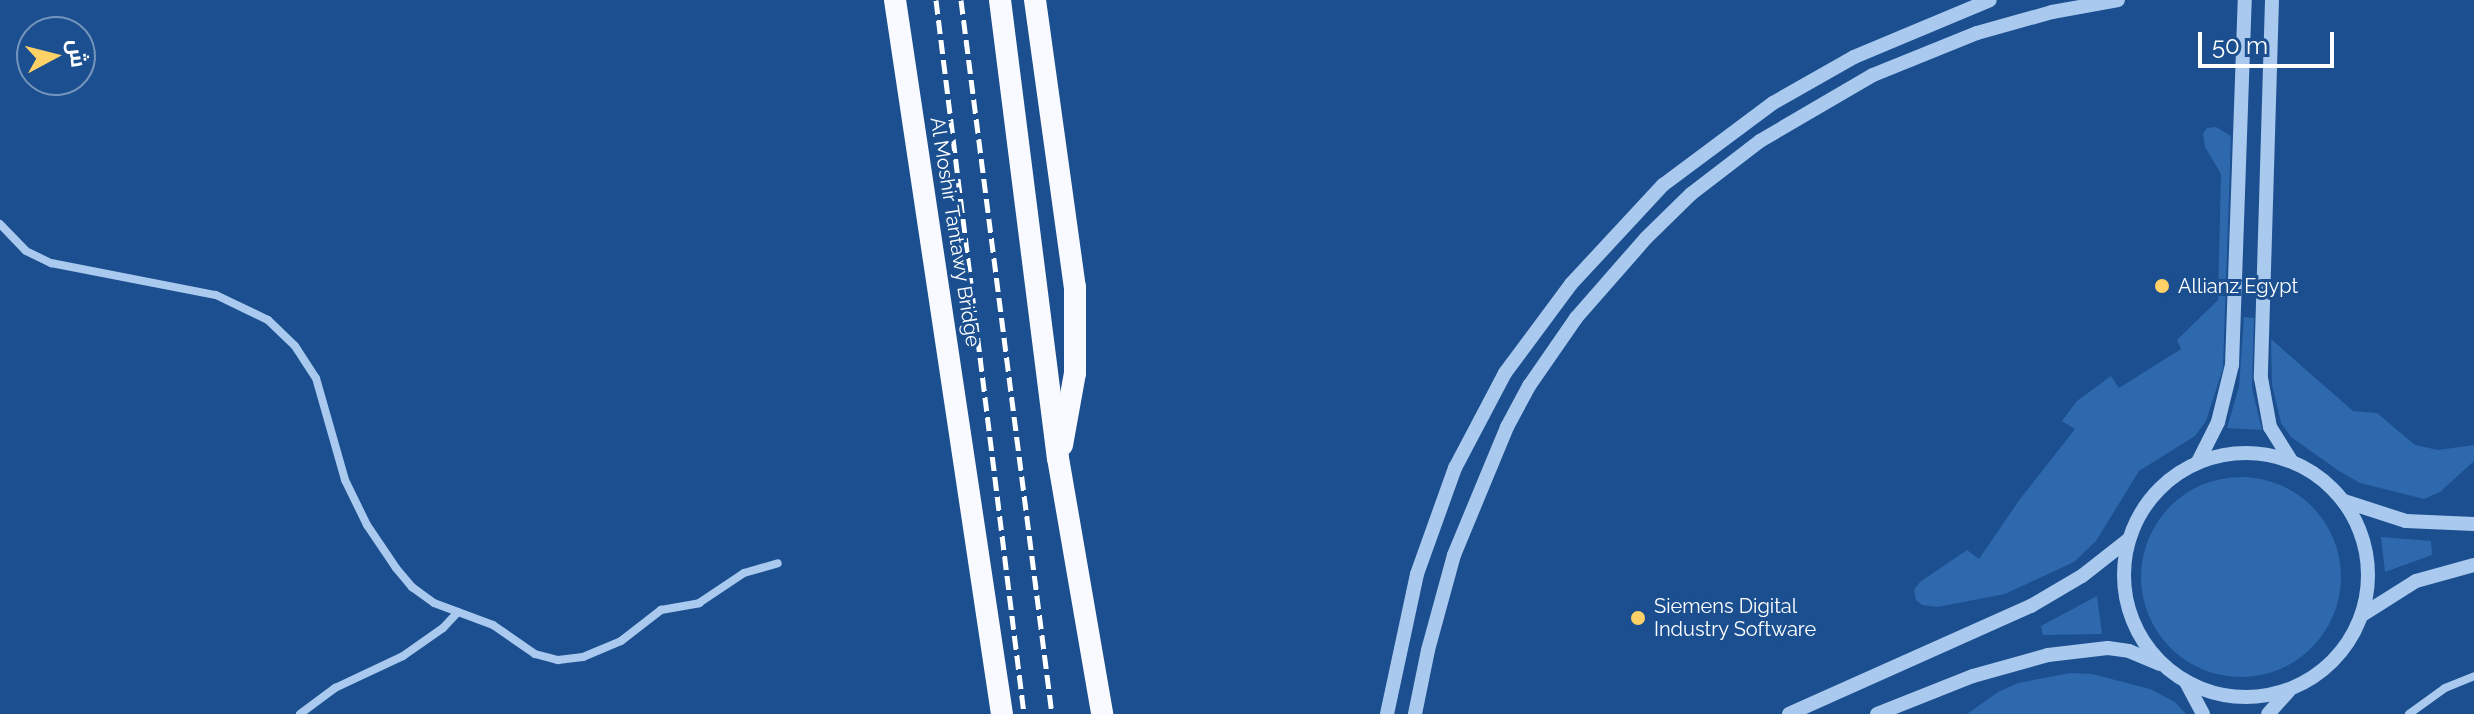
<!DOCTYPE html>
<html>
<head>
<meta charset="utf-8">
<style>
	body { margin:0 }
	#map { position:relative; width:2474px; height:714px; overflow:hidden; background:#1b4f8f; font-family:Raleway,Cairo,sans-serif }
	div>[style] { position:absolute }
	[style*='--x'] { left:calc(var(--x)*1px); top:calc(var(--y)*1px); width:calc(var(--w)*1px); rotate:calc(var(--a)*1deg) }
	.green>* { inset:0; background:#2e69ad }
	.round { border-radius:50% }
	.minor>* { height:8px; margin:-4px; padding:0 4px; transform-origin:4px; border-radius:4px; background:#a9c9ee }
	.tertiary>* { height:14px; margin:-7px; padding:0 7px; transform-origin:7px; border-radius:7px; background:#a9c9ee }
	.tertiary>.ring { margin:-7px; padding:0; box-sizing:content-box; background:none; border:14px solid #a9c9ee; border-radius:50% }
	.trunk>* { height:22px; margin:-11px; padding:0 11px; transform-origin:11px; border-radius:11px; background:#f8faff }
	.rail>* { height:5px; margin-top:-2.5px; transform-origin:0; background:repeating-linear-gradient(90deg,#fff 0 14px,transparent 0 20px) }
	.dots>* { width:22px; height:22px; translate:-50% -50%; box-sizing:border-box; border:4px solid #1b4f8f; border-radius:50% }
	span { translate:-50% -50%; white-space:nowrap; text-align:center; line-height:1.15; -webkit-text-stroke:6px #1b4f8f; paint-order:stroke }
	.street-label { font-size:20px; color:#fff }
	.poi-label { font-size:20px; color:#fff }
	.left { translate:0 -50%; text-align:left }
	.north { position:absolute; left:16px; top:16px; width:80px; height:80px; box-sizing:border-box; background:#1b4f8f; border:2px solid #7695bc; border-radius:50%; rotate:83deg; font-size:22px; font-weight:700; line-height:32px; text-align:center; color:#fff }
	.north::after { content:''; display:block; margin:auto; width:28px; height:36px; background:#ffd166; clip-path:polygon(50% 0,100% 100%,50% 72%,0 100%) }
	.scale { position:absolute; left:2198px; top:32px; width:136px; height:36px; box-sizing:border-box; border:4px solid #fff; border-top:0; padding-left:10px; font-size:24px; line-height:28px; white-space:nowrap; color:#fff; -webkit-text-stroke:6px #1b4f8f; paint-order:stroke }
</style>
</head>
<body>
<div id="map">
	<div class="green">
		<div style="clip-path:polygon(2216px 127px,2231px 136px,2223px 368px,2206px 421px,2195px 436px,2139px 471px,2096px 541px,2074px 562px,2005px 594px,1937px 607px,1922px 605px,1916px 600px,1914px 590px,1920px 582px,1967px 550px,1979px 559px,2020px 499px,2075px 429px,2062px 421px,2077px 401px,2111px 376px,2119px 388px,2181px 349px,2177px 340px,2218px 300px,2221px 174px,2205px 147px,2203px 134px,2207px 128px)"></div>
		<div style="clip-path:polygon(2244px 317px,2254px 318px,2252px 388px,2262px 430px,2227px 428px,2239px 387px)"></div>
		<div style="clip-path:polygon(2271px 339px,2353px 411px,2377px 413px,2415px 445px,2438px 450px,2474px 445px,2474px 461px,2440px 492px,2424px 499px,2360px 483px,2339px 471px,2291px 437px,2281px 423px,2272px 385px)"></div>
		<div class="round" style="left:2141px;top:477px;width:200px;height:200px"></div>
		<div style="clip-path:polygon(2381px 537px,2431px 541px,2432px 555px,2385px 572px)"></div>
		<div style="clip-path:polygon(2097px 596px,2102px 634px,2043px 635px,2041px 626px)"></div>
		<div style="clip-path:polygon(2070px 673px,2092px 674px,2150px 689px,2175px 702px,2186px 714px,1967px 714px,1998px 692px,2018px 683px)"></div>
	</div>
	<div class="minor">
		<div style="--x:0;--y:224;--w:37;--a:46"></div>
		<div style="--x:26;--y:251;--w:28;--a:26"></div>
		<div style="--x:51;--y:263;--w:168;--a:11"></div>
		<div style="--x:216;--y:295;--w:58;--a:25.7"></div>
		<div style="--x:268;--y:320;--w:37;--a:44"></div>
		<div style="--x:295;--y:346;--w:38;--a:57"></div>
		<div style="--x:316;--y:378;--w:106;--a:74.1"></div>
		<div style="--x:345;--y:480;--w:50;--a:63.9"></div>
		<div style="--x:367;--y:525;--w:52;--a:56"></div>
		<div style="--x:396;--y:568;--w:25;--a:50"></div>
		<div style="--x:412;--y:587;--w:27;--a:36"></div>
		<div style="--x:434;--y:603;--w:63;--a:20.4"></div>
		<div style="--x:493;--y:625;--w:51;--a:34.6"></div>
		<div style="--x:535;--y:654;--w:24;--a:15"></div>
		<div style="--x:558;--y:660;--w:25;--a:-7"></div>
		<div style="--x:583;--y:657;--w:41;--a:-22.8"></div>
		<div style="--x:621;--y:641;--w:51;--a:-37.8"></div>
		<div style="--x:661;--y:610;--w:39;--a:-10"></div>
		<div style="--x:699;--y:603;--w:54;--a:-33.7"></div>
		<div style="--x:744;--y:573;--w:35;--a:-16"></div>
		<div style="--x:300;--y:714;--w:44;--a:-36.6"></div>
		<div style="--x:335;--y:688;--w:75;--a:-25.2"></div>
		<div style="--x:403;--y:656;--w:49;--a:-35"></div>
		<div style="--x:443;--y:628;--w:22;--a:-47"></div>
		<div style="--x:2409;--y:714;--w:44;--a:-35.8"></div>
		<div style="--x:2445;--y:688;--w:31;--a:-22"></div>
	</div>
	<div class="tertiary">
		<div style="--x:2272;--y:0;--w:378;--a:91.7"></div>
		<div style="--x:2261;--y:378;--w:50;--a:79.6"></div>
		<div style="--x:2270;--y:427;--w:39;--a:58"></div>
		<div class="ring" style="left:2124px;top:453px;width:230px;height:230px"></div>
		<div style="--x:2198;--y:462;--w:45;--a:-63.4"></div>
		<div style="--x:2218;--y:422;--w:59;--a:-76.2"></div>
		<div style="--x:2232;--y:365;--w:365;--a:-88"></div>
		<div style="--x:2344;--y:501;--w:65;--a:17.9"></div>
		<div style="--x:2406;--y:521;--w:68;--a:2.5"></div>
		<div style="--x:2362;--y:615;--w:64;--a:-32.2"></div>
		<div style="--x:2416;--y:581;--w:60;--a:-15.4"></div>
		<div style="--x:2186;--y:682;--w:36;--a:62"></div>
		<div style="--x:1387;--y:714;--w:143;--a:-77.9"></div>
		<div style="--x:1417;--y:574;--w:113;--a:-70.3"></div>
		<div style="--x:1455;--y:468;--w:107;--a:-62.2"></div>
		<div style="--x:1505;--y:373;--w:111;--a:-53.4"></div>
		<div style="--x:1571;--y:284;--w:135;--a:-47.1"></div>
		<div style="--x:1663;--y:185;--w:137;--a:-36.7"></div>
		<div style="--x:1773;--y:103;--w:93;--a:-29.6"></div>
		<div style="--x:1854;--y:57;--w:147;--a:-22.7"></div>
		<div style="--x:1415;--y:714;--w:65;--a:-78.5"></div>
		<div style="--x:1428;--y:650;--w:98;--a:-74.7"></div>
		<div style="--x:1454;--y:555;--w:139;--a:-67.5"></div>
		<div style="--x:1507;--y:427;--w:47;--a:-61.8"></div>
		<div style="--x:1529;--y:386;--w:83;--a:-55.3"></div>
		<div style="--x:1576;--y:318;--w:106;--a:-48.8"></div>
		<div style="--x:1646;--y:238;--w:63;--a:-44.4"></div>
		<div style="--x:1691;--y:194;--w:87;--a:-37.5"></div>
		<div style="--x:1760;--y:141;--w:131;--a:-30.3"></div>
		<div style="--x:1873;--y:75;--w:112;--a:-22"></div>
		<div style="--x:1977;--y:33;--w:78;--a:-15.6"></div>
		<div style="--x:2052;--y:12;--w:67;--a:-10.3"></div>
		<div style="--x:1789;--y:714;--w:265;--a:-24.1"></div>
		<div style="--x:2031;--y:606;--w:59;--a:-30.5"></div>
		<div style="--x:2082;--y:576;--w:60;--a:-38.2"></div>
		<div style="--x:1877;--y:714;--w:103;--a:-21.6"></div>
		<div style="--x:1973;--y:676;--w:78;--a:-15.6"></div>
		<div style="--x:2048;--y:655;--w:60;--a:-6.7"></div>
		<div style="--x:2108;--y:648;--w:21;--a:8"></div>
		<div style="--x:2129;--y:651;--w:33;--a:23"></div>
		<div style="--x:2268;--y:714;--w:31;--a:-48"></div>
	</div>
	<div class="trunk">
		<div style="--x:895;--y:0;--w:722;--a:81.48"></div>
		<div style="--x:1000;--y:0;--w:462;--a:82.8"></div>
		<div style="--x:1058;--y:458;--w:260;--a:80.2"></div>
		<div style="--x:1035;--y:0;--w:290;--a:82.1"></div>
		<div style="--x:1075;--y:287;--w:86;--a:90"></div>
		<div style="--x:1075;--y:373;--w:73;--a:100.2"></div>
	</div>
	<div class="rail">
		<div style="--x:936;--y:0;--w:719;--a:82.97"></div>
		<div style="--x:961;--y:0;--w:720;--a:82.74"></div>
	</div>
	<div class="dots">
		<div style="left:2162px;top:286px;background:#ffd166"></div>
		<div style="left:1638px;top:618px;background:#ffd166"></div>
	</div>
	<div class="street-label">
		<span style="left:955px;top:232px;rotate:81deg">Al Moshir Tantawy Bridge</span>
	</div>
	<div class="poi-label">
		<span class="left" style="left:2178px;top:286px">Allianz Egypt</span>
		<span class="left" style="left:1654px;top:618px">Siemens Digital<br>Industry Software</span>
	</div>
	<div class="north">ش</div>
	<div class="scale">50 m</div>
</div>
</body>
</html>
